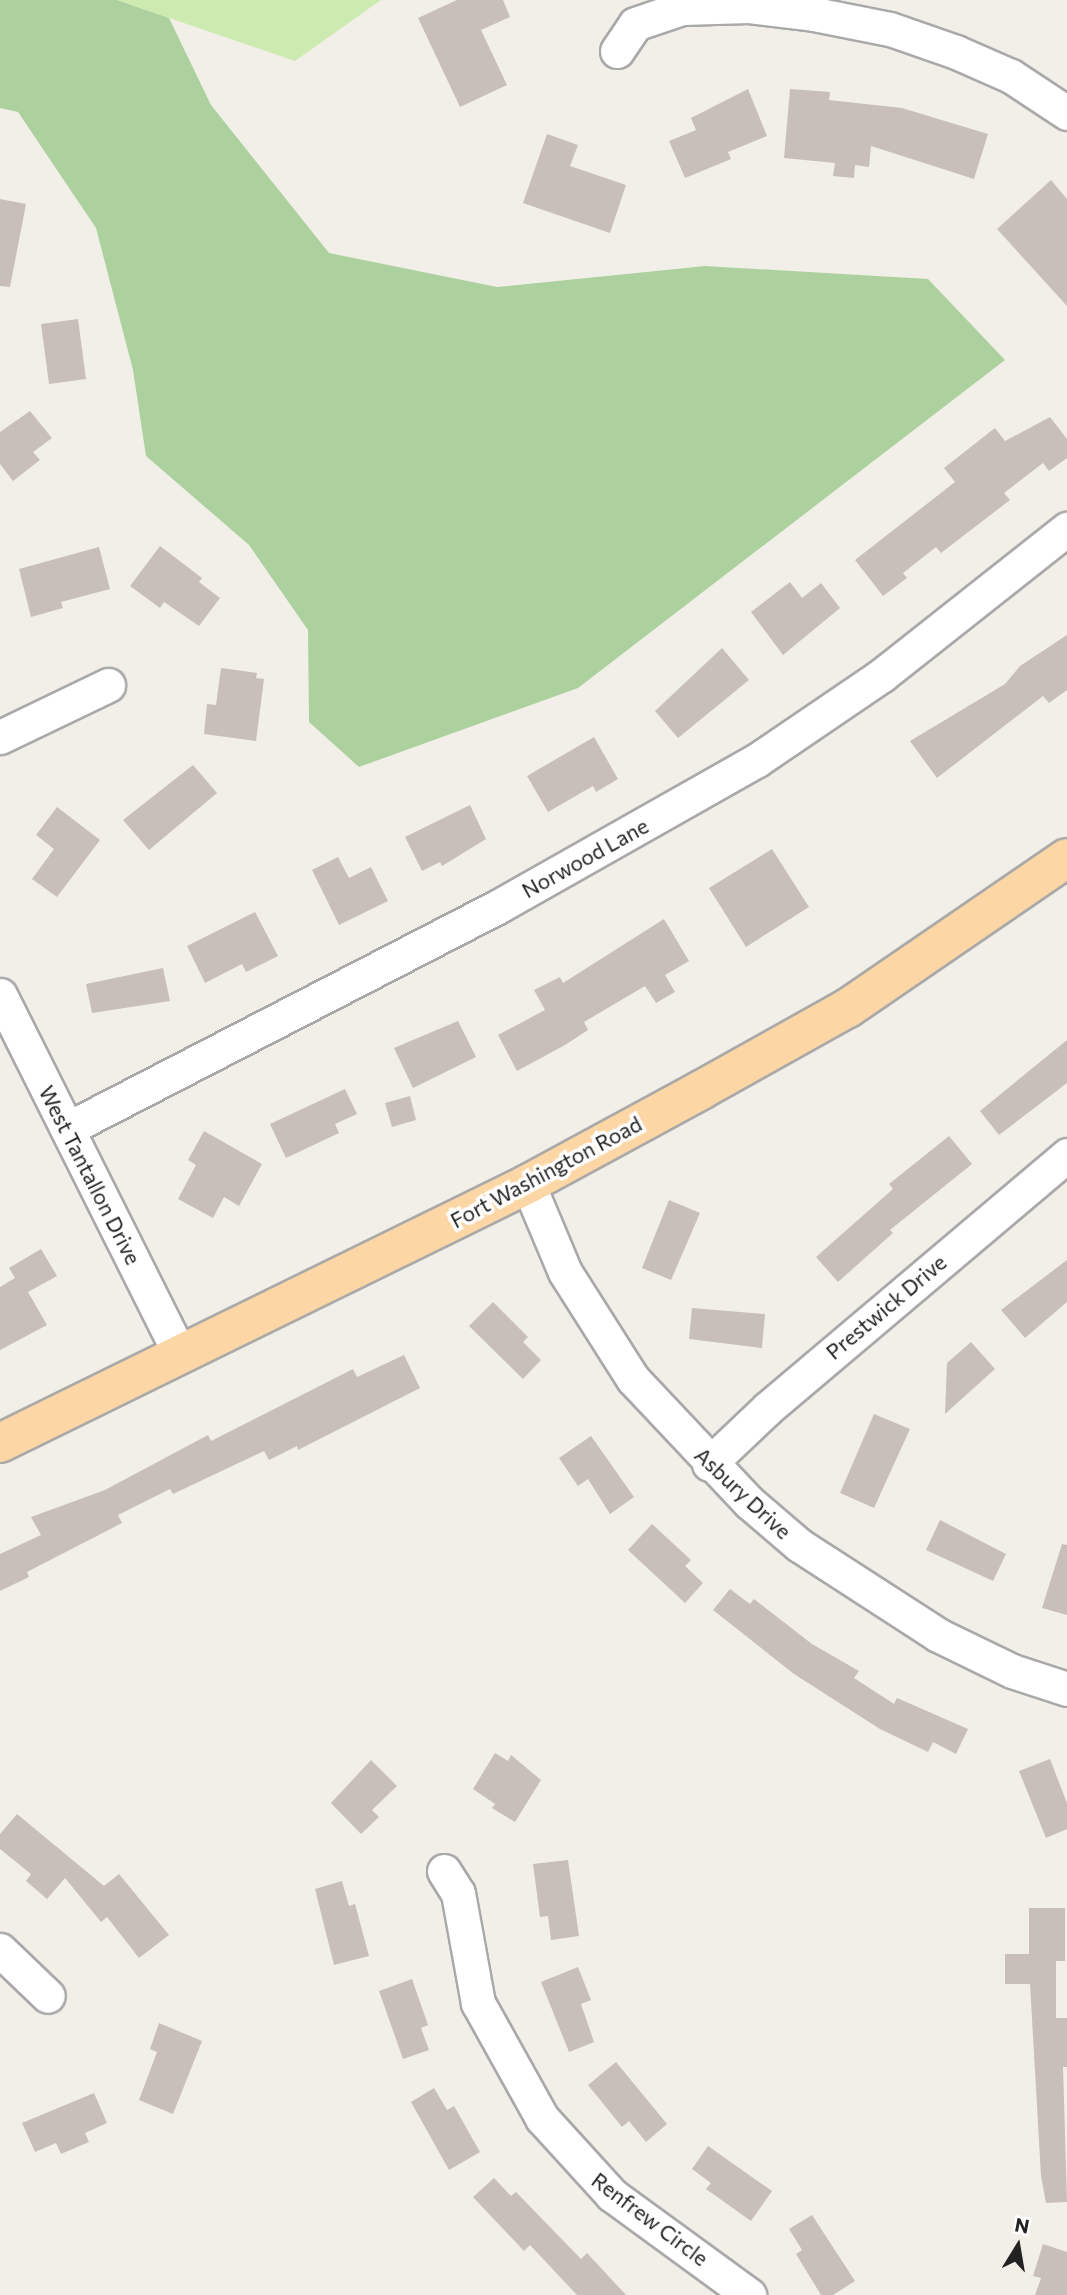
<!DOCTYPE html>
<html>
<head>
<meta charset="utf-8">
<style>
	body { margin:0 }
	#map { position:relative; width:1067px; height:2295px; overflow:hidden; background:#f2efe9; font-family:Commissioner,sans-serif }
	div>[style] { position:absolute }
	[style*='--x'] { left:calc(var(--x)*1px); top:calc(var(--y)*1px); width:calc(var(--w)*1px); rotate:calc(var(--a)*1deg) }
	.grass>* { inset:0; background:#cdebb0 }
	.forest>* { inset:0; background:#add19e }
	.building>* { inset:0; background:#c7bfb8 }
	.roads { filter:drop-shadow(2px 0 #a9a9a9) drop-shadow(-2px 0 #a9a9a9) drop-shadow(0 2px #a9a9a9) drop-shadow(0 -2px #a9a9a9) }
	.minor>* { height:33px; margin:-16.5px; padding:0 16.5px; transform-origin:16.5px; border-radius:16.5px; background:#fff }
	.major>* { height:38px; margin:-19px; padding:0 19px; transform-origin:19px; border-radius:19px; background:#fcd6a4 }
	span { translate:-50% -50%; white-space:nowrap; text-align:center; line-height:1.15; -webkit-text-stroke:7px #fff; paint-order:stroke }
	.street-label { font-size:21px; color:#222 }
	.north { position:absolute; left:983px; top:2211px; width:70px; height:70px; -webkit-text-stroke:5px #fff; paint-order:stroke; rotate:11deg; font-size:19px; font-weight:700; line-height:28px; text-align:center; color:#222 }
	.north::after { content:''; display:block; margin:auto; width:24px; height:32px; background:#222; clip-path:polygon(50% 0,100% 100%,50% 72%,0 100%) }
</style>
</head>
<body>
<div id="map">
	<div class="grass">
		<div style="clip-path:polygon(117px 0,381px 0,295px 61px)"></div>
	</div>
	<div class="forest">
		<div style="clip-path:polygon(0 0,117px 0,169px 18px,211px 105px,329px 253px,497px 287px,705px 266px,928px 279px,1005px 360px,578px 688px,359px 767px,309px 722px,308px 630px,249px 545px,146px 456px,133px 370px,96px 228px,18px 112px,0 108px)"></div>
	</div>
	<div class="building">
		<div style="clip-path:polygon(457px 0,503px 0,510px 17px,481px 30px,507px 85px,460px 107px,418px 18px)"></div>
		<div style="clip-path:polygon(748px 89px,767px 136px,728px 152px,731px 159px,685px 178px,669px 141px,696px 130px,691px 118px)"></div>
		<div style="clip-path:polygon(790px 89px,830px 92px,829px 100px,902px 108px,988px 134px,974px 179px,871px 146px,869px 167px,855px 165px,854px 178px,833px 176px,835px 163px,784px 158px)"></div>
		<div style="clip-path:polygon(547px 134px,578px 145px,570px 166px,626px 185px,610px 233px,523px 203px)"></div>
		<div style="clip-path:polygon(1051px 180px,1067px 199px,1067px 306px,997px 229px)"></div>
		<div style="clip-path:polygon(0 199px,26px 204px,10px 287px,0 286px)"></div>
		<div style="clip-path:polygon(78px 319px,86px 379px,49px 384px,41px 324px)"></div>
		<div style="clip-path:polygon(30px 411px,52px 438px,33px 452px,40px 460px,13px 481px,0 464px,0 432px)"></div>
		<div style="clip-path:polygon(1050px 417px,1067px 439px,1067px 458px,1049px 471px,1043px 463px,1004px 493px,1010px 500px,941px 553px,936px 547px,903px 573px,907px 578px,883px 596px,855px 560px,955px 482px,944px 468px,995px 428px,1005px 441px)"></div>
		<div style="clip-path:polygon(160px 546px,202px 578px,199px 582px,220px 598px,199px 626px,164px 602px,160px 608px,130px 586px)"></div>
		<div style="clip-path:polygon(99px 547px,110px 589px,61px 602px,63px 608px,31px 617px,19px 569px)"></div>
		<div style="clip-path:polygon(790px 582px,802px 598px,821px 583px,840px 608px,783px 655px,751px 612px)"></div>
		<div style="clip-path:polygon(1067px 635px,1067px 690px,1049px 703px,1043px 696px,937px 778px,910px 741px,1005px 684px,1020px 666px)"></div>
		<div style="clip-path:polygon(722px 648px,749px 680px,678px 738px,655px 711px)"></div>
		<div style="clip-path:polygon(221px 668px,257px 673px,256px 678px,264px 679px,256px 741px,204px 734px,207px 704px,216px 705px)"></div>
		<div style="clip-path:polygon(594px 737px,618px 779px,596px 792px,593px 786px,548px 812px,527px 776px)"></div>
		<div style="clip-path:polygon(193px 765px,217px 793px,149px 850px,123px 820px)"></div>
		<div style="clip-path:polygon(470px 805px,486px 839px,442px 866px,440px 862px,422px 871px,405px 837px)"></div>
		<div style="clip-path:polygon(57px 807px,100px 840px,57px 897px,32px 879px,54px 849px,36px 835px)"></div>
		<div style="clip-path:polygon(772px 849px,809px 907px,746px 947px,709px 888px)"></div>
		<div style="clip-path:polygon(338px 857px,349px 878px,371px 867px,388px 901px,339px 925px,312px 870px)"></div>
		<div style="clip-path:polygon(255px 912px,278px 956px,246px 972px,242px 964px,205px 983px,187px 946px)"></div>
		<div style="clip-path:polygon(664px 919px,689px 961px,665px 975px,675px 992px,656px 1003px,645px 986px,584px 1022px,588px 1030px,565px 1045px,517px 1071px,498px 1035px,545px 1010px,534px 990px,560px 977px,563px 983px)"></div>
		<div style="clip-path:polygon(163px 968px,170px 1001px,92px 1013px,86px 984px)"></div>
		<div style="clip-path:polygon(458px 1021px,476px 1057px,413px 1088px,394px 1048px)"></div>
		<div style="clip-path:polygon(1067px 1040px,1067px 1083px,999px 1135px,980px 1111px)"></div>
		<div style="clip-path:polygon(345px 1089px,357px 1114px,335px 1124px,339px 1133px,286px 1158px,270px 1124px)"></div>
		<div style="clip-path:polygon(410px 1096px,416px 1120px,392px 1127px,385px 1103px)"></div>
		<div style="clip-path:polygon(204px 1131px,262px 1164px,239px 1206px,224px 1197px,213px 1218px,178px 1199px,196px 1165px,188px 1160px)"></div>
		<div style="clip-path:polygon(949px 1136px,972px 1164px,890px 1230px,893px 1233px,838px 1282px,816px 1257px,893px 1189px,889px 1184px)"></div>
		<div style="clip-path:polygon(669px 1200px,700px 1213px,671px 1280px,642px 1268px)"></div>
		<div style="clip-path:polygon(41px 1249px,57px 1276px,28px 1292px,47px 1325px,0 1350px,0 1287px,15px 1278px,9px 1268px)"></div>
		<div style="clip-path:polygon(1067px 1260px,1067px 1302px,1025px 1338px,1001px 1310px)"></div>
		<div style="clip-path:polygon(493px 1302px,528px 1337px,523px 1342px,541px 1360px,523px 1379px,469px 1326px)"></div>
		<div style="clip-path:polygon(692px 1308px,765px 1314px,762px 1348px,689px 1339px)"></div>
		<div style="clip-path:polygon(971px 1342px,995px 1369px,945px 1414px,947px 1363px)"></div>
		<div style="clip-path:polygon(404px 1355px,420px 1388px,298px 1450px,297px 1446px,269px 1460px,264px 1451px,173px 1494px,170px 1489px,118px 1515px,122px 1523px,27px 1572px,29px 1577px,0 1591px,0 1554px,41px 1535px,31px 1517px,105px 1490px,208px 1435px,211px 1441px,353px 1369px,357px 1377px)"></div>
		<div style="clip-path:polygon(874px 1414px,910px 1429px,874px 1508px,840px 1493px)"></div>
		<div style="clip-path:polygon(591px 1436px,634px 1497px,610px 1514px,588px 1479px,578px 1486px,559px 1458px)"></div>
		<div style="clip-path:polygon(940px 1520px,1006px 1554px,993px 1581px,926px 1550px)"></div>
		<div style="clip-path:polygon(652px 1524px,691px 1560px,685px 1566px,703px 1583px,685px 1603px,628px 1550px)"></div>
		<div style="clip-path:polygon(1062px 1544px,1067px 1545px,1067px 1615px,1042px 1608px)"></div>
		<div style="clip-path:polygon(730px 1589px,750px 1604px,754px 1599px,812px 1644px,859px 1671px,854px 1678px,894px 1704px,897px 1698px,968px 1729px,956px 1754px,933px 1742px,928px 1752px,880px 1729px,794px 1674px,713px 1610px)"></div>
		<div style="clip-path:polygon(495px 1753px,508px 1761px,511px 1755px,541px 1780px,515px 1822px,492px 1808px,495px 1804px,473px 1789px)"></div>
		<div style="clip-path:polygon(1050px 1759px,1067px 1803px,1067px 1829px,1046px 1838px,1019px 1771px)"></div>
		<div style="clip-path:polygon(371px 1760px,397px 1786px,372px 1810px,379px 1817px,361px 1834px,331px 1803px)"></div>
		<div style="clip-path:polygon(17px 1814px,104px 1886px,119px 1874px,169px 1935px,139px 1958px,107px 1917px,101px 1922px,65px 1878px,47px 1899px,26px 1881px,31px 1874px,0 1849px,0 1834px)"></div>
		<div style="clip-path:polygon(568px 1860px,579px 1936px,551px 1940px,548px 1916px,540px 1917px,533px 1864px)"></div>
		<div style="clip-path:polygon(342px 1881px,349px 1906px,355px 1904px,369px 1956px,334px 1965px,315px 1889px)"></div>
		<div style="clip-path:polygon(1029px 1908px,1065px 1908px,1065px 1961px,1056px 1961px,1056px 2018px,1067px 2018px,1067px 2067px,1063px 2067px,1067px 2202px,1046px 2203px,1041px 2176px,1030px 1984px,1005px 1984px,1005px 1954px,1029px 1954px)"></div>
		<div style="clip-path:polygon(578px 1967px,591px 2000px,581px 2004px,594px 2042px,569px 2052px,541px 1982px)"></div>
		<div style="clip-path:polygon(412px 1979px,428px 2025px,421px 2028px,429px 2050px,403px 2059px,379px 1991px)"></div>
		<div style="clip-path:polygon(159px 2023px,202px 2041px,173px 2114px,139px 2100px,157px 2052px,150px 2049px)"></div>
		<div style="clip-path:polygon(616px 2062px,667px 2124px,646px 2142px,629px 2121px,622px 2127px,588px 2085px)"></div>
		<div style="clip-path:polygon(434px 2088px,447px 2110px,454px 2106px,480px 2152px,449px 2170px,411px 2102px)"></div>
		<div style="clip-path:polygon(94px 2093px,107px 2123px,85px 2133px,89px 2142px,61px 2154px,56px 2143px,35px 2152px,22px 2123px)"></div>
		<div style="clip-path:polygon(708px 2146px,772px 2191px,751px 2221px,706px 2189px,711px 2183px,692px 2169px)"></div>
		<div style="clip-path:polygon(494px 2178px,511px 2196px,516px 2192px,581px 2259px,587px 2253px,626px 2295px,577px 2295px,530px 2245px,524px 2251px,473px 2197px)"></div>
		<div style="clip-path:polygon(812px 2215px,855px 2281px,833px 2295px,821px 2295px,796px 2254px,802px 2250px,789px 2229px)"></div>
		<div style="clip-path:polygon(1043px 2244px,1067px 2252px,1067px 2295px,1035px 2295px,1041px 2278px,1033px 2276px)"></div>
	</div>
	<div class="roads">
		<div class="minor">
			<div style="--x:617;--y:51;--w:32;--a:-56"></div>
			<div style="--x:635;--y:24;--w:50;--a:-18.8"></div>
			<div style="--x:682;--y:8;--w:67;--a:-1.7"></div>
			<div style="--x:749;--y:6;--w:65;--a:7"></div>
			<div style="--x:814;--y:14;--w:77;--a:11.2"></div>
			<div style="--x:890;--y:29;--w:70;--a:19.2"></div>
			<div style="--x:956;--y:52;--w:60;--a:23.6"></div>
			<div style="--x:1011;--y:76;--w:67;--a:33.5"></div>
			<div style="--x:0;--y:737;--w:120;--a:-25.7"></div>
			<div style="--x:0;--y:995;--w:402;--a:63.4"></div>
			<div style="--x:67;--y:1129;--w:486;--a:-27.3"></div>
			<div style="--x:499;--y:906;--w:296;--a:-29.5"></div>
			<div style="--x:757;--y:760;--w:151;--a:-34.2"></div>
			<div style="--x:882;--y:675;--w:236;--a:-38.3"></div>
			<div style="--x:528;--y:1184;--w:95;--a:67.2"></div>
			<div style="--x:565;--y:1272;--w:127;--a:57.6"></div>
			<div style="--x:633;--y:1379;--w:170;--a:46.7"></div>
			<div style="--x:750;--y:1503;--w:65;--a:40.6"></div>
			<div style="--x:799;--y:1545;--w:166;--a:32.9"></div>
			<div style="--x:938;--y:1635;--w:82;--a:25.9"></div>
			<div style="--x:1012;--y:1671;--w:58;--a:18.1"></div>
			<div style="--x:709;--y:1464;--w:81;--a:-43.5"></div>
			<div style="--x:768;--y:1408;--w:392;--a:-40.2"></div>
			<div style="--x:444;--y:1871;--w:26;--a:58"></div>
			<div style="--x:458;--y:1893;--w:112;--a:79.7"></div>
			<div style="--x:478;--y:2003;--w:132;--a:60.9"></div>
			<div style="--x:542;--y:2118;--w:104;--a:47.7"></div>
			<div style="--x:612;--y:2195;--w:170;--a:36.1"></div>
			<div style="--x:0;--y:1950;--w:66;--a:43.8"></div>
		</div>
		<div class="major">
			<div style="--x:0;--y:1443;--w:588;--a:-26.13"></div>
			<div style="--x:528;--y:1184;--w:197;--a:-28.5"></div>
			<div style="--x:701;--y:1090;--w:168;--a:-29.2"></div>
			<div style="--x:848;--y:1008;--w:265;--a:-34.4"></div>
		</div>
	</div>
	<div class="street-label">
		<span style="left:585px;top:858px;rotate:-29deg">Norwood Lane</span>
		<span style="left:546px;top:1172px;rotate:-28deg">Fort Washington Road</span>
		<span style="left:90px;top:1175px;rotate:63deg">West Tantallon Drive</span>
		<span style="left:886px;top:1307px;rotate:-40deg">Prestwick Drive</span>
		<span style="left:743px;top:1493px;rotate:43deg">Asbury Drive</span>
		<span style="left:650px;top:2219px;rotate:37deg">Renfrew Circle</span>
	</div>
	<div class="north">N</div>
</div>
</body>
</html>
